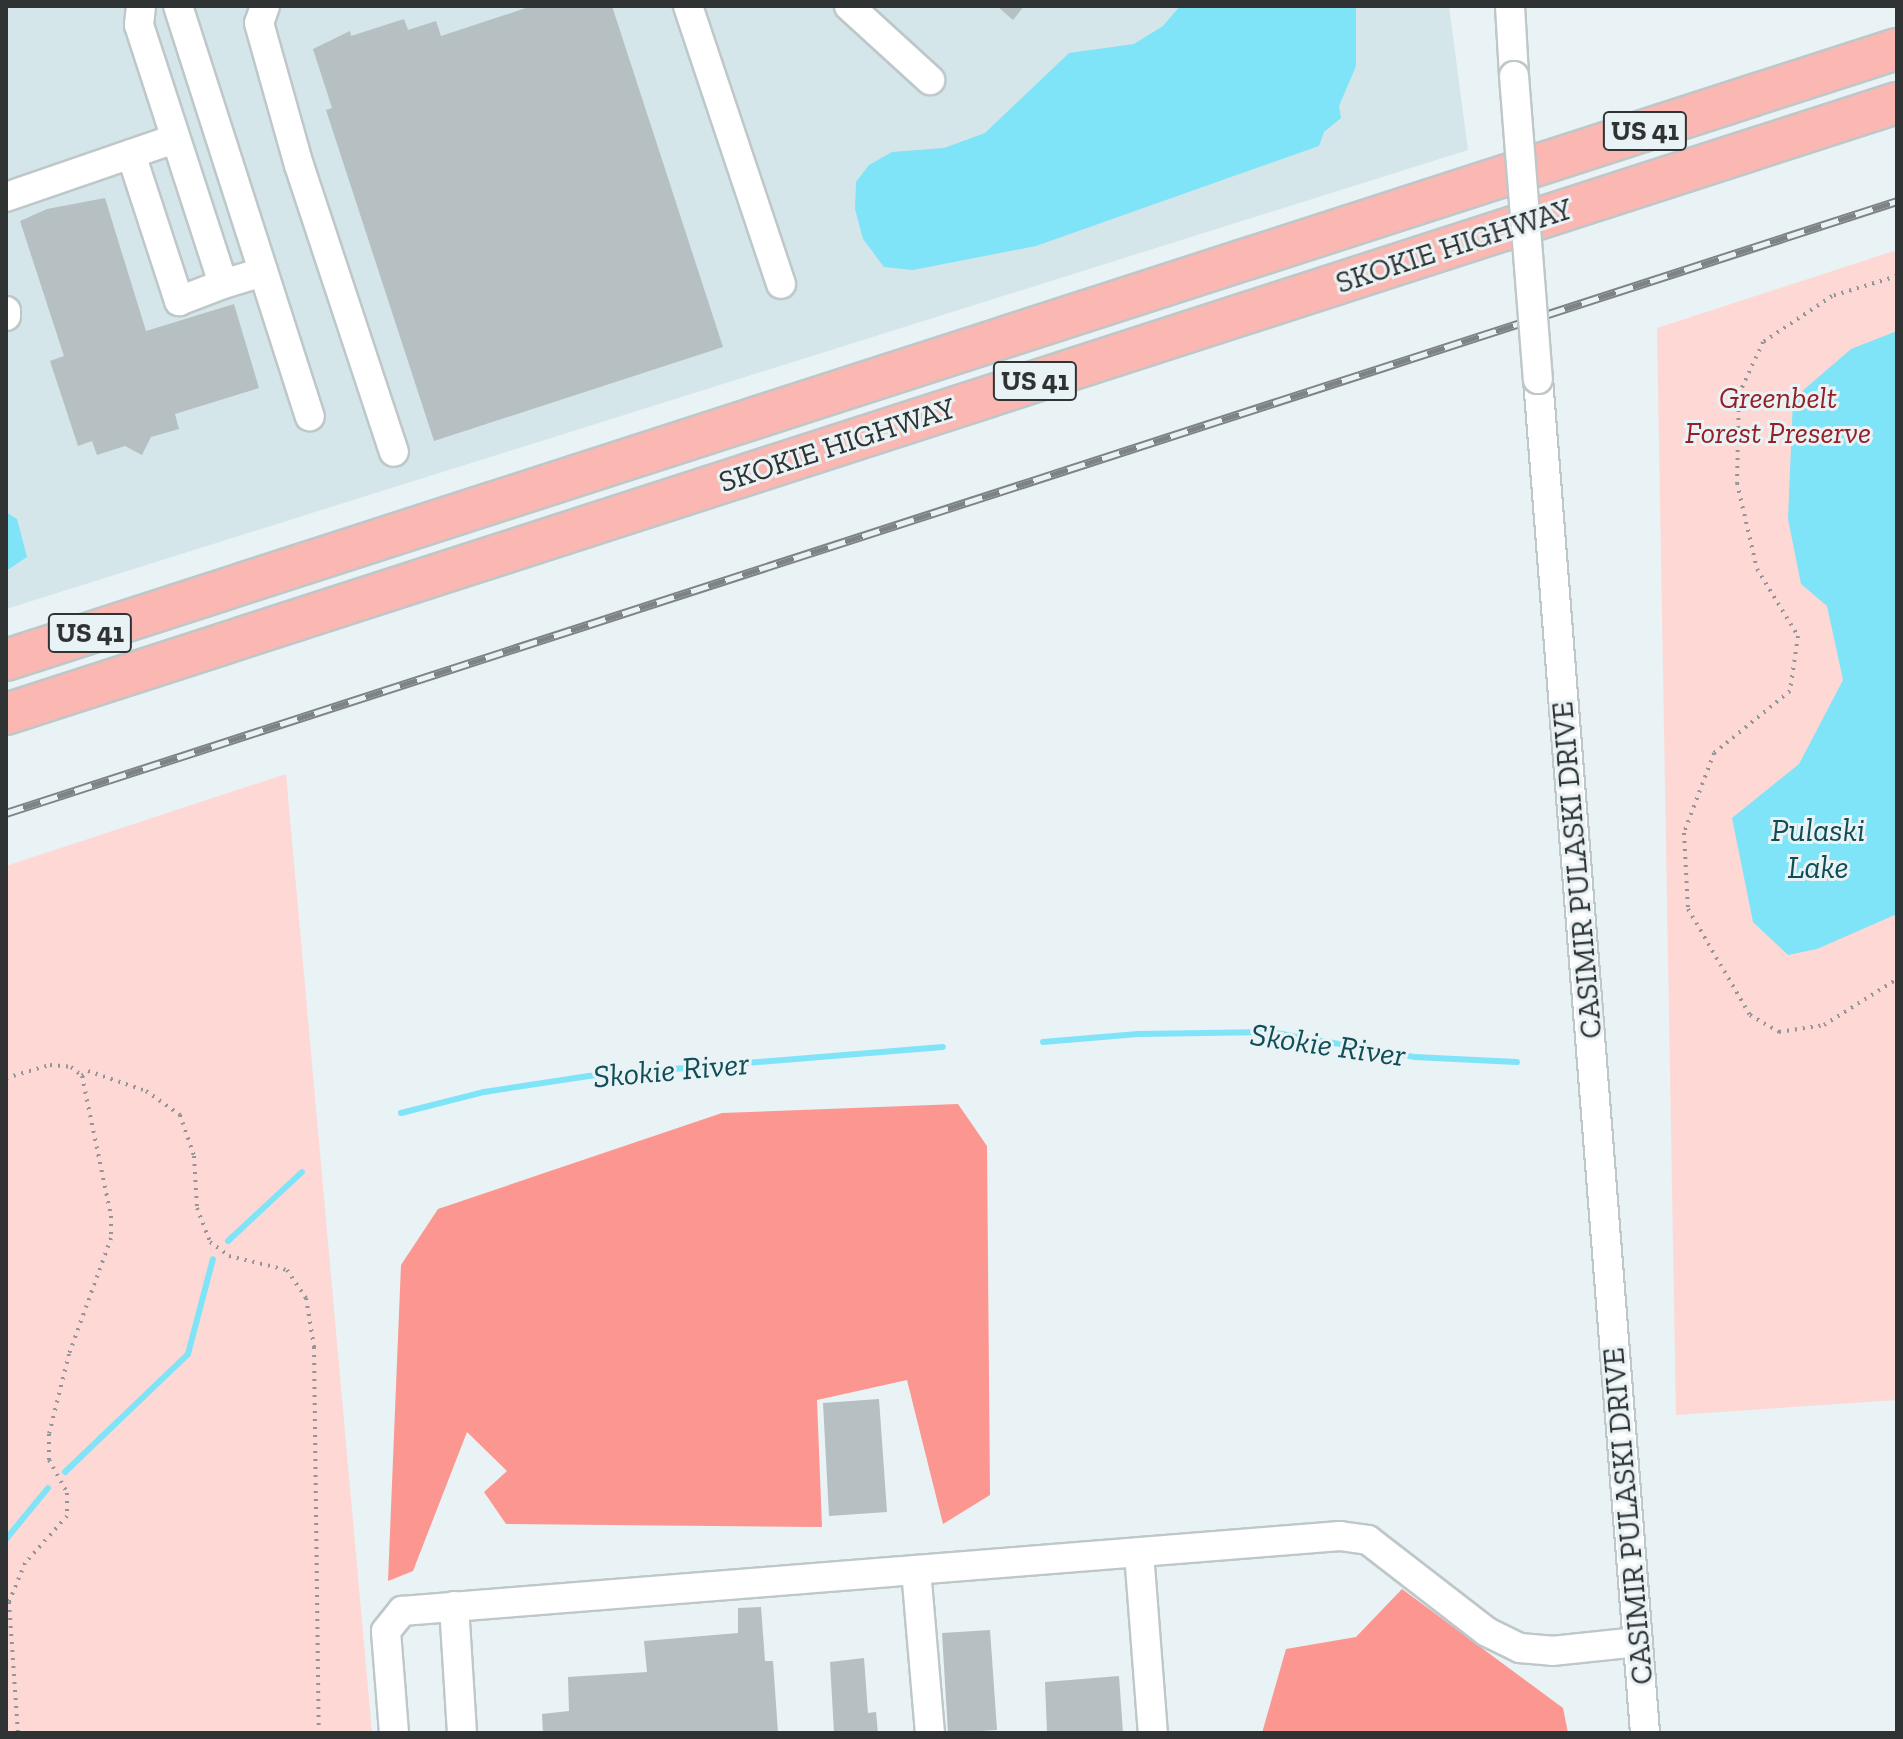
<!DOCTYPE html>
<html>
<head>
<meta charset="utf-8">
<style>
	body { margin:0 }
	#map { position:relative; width:1903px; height:1739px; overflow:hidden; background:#e9f2f4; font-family:"Zilla Slab",serif }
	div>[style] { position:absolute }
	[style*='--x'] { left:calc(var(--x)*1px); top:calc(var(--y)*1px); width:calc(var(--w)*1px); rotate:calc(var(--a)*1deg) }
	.built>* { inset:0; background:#d4e6e9 }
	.green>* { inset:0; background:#fed8d5 }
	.forest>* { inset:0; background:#fb9690 }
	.water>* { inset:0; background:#7fe4f7 }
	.stream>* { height:6px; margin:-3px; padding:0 3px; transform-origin:3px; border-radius:3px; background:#7fe4f7 }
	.building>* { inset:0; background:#b6bfc1 }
	.path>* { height:4px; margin-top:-2px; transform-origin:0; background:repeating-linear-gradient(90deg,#919799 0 2px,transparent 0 8px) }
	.roads { filter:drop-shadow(2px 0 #bec7c9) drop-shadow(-2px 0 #bec7c9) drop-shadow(0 2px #bec7c9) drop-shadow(0 -2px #bec7c9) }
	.minor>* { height:28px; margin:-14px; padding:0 14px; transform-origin:14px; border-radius:14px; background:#fff }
	.highway>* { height:40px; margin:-20px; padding:0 20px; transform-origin:20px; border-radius:20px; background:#fbb7b2 }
	.rail>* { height:9px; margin-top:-4.5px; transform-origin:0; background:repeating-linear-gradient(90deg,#e9f2f4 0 18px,#7e8486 0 36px); box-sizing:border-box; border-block:2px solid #7e8486 }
	.bridges { filter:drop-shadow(2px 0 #bec7c9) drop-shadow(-2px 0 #bec7c9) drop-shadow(0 2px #bec7c9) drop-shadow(0 -2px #bec7c9) }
	.minor-bridge>* { height:28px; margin:-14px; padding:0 14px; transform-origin:14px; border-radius:14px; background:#fff }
	span { translate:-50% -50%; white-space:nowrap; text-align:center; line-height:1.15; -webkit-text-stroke:6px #e9f2f4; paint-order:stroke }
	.shield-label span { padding:2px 6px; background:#e9f2f4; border:2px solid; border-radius:6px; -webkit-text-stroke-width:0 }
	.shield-label { font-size:28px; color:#2f3334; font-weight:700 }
	.street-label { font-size:30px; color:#2f3334 }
	.park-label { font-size:30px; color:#951f26; font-style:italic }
	.water-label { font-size:32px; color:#104e57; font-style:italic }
	.frame { position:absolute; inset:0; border:8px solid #2f3334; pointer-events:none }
</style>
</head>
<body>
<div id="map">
	<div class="built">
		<div style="clip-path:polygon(6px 6px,1449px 6px,1468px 150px,6px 609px)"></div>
	</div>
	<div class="green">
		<div style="clip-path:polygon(1897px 250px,1897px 1400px,1676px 1415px,1657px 328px)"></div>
		<div style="clip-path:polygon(286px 774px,372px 1733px,6px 1733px,6px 866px)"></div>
	</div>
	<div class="forest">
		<div style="clip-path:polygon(958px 1104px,987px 1146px,990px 1495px,943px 1524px,907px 1380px,817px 1400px,822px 1527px,506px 1524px,484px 1492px,507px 1471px,467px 1432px,413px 1571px,388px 1581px,401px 1265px,438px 1209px,722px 1113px)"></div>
		<div style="clip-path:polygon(1402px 1589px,1563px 1708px,1568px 1733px,1262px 1733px,1286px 1649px,1356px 1637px)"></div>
	</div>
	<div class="water">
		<div style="clip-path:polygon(1180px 6px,1356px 6px,1356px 66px,1339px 106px,1341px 118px,1324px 132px,1319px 146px,1036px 246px,913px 270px,884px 267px,863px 239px,855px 209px,856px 182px,869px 165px,892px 152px,944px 148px,985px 133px,1069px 53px,1134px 44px,1163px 26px)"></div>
		<div style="clip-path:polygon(1897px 331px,1897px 914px,1817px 949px,1788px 955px,1753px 922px,1732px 818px,1799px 764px,1843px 680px,1827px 606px,1801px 584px,1788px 519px,1793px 399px,1851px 349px)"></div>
		<div style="clip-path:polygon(6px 512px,17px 519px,27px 557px,6px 571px)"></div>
	</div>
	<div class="stream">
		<div style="--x:1043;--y:1042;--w:95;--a:-4.8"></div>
		<div style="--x:1138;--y:1034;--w:132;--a:-0.9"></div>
		<div style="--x:1270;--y:1032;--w:146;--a:9.8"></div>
		<div style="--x:1414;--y:1057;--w:103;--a:2.8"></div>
		<div style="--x:401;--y:1113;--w:86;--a:-14.2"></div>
		<div style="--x:484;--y:1092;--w:106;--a:-8.7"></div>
		<div style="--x:589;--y:1076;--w:355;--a:-4.7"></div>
		<div style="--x:228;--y:1241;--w:101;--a:-43"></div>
		<div style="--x:65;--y:1472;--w:170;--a:-43.8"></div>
		<div style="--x:188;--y:1354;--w:98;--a:-75.3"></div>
		<div style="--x:6;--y:1539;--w:66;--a:-50.5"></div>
	</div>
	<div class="building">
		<div style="clip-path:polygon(532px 6px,612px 6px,723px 347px,434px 441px,326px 110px,332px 108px,313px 49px,350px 31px,351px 36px,404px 19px,408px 30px,436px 21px,441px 36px)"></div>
		<div style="clip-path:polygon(997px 6px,1024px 6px,1013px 20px)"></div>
		<div style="clip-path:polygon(105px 198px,146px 331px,234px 304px,259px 388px,175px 414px,179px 429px,151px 437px,142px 455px,125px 446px,97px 455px,92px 441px,78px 446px,50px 361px,64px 356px,20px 221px,47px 209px)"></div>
		<div style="clip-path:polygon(879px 1399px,887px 1512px,829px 1516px,823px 1403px)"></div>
		<div style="clip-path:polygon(761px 1607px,765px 1661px,773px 1661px,778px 1733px,543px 1733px,542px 1714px,569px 1711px,568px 1677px,647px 1672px,644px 1641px,738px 1633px,738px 1608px)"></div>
		<div style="clip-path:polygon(990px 1630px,997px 1730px,948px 1733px,942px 1633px)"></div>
		<div style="clip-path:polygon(864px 1658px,868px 1713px,876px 1712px,878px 1733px,834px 1733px,830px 1662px)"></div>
		<div style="clip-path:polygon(1119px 1676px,1123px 1733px,1047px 1733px,1045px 1682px)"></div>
	</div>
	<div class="path">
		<div style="--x:1897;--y:276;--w:68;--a:162.9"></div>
		<div style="--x:1832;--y:296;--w:83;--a:146.3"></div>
		<div style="--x:1763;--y:342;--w:57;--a:114.8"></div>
		<div style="--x:1739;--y:394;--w:89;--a:91.3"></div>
		<div style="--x:1737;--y:483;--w:88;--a:76.9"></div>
		<div style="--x:1757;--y:569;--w:79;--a:58.5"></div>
		<div style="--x:1798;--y:636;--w:56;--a:98.3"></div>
		<div style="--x:1790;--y:691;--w:98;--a:140.8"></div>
		<div style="--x:1714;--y:753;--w:85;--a:110.6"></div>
		<div style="--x:1684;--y:833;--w:76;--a:87"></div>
		<div style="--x:1688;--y:909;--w:123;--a:59.7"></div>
		<div style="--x:1750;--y:1015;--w:34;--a:30"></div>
		<div style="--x:1779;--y:1032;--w:46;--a:-8.8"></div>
		<div style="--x:1824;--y:1025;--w:86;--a:-32.2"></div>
		<div style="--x:82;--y:1076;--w:8;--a:-40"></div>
		<div style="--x:88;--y:1071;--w:61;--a:19"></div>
		<div style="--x:146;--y:1091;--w:42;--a:35.2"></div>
		<div style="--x:180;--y:1115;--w:43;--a:71.1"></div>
		<div style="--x:194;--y:1156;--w:52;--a:86.7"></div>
		<div style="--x:197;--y:1208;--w:36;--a:69"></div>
		<div style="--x:210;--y:1242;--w:24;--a:36"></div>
		<div style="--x:229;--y:1256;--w:60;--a:13.6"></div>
		<div style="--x:287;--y:1270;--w:34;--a:56"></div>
		<div style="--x:306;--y:1298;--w:50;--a:80.7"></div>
		<div style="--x:314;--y:1347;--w:386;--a:89.3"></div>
		<div style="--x:6;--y:1078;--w:46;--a:-16.5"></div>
		<div style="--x:50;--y:1065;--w:21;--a:5"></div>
		<div style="--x:71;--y:1067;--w:14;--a:39"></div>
		<div style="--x:82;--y:1076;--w:143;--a:78.3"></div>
		<div style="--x:111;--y:1216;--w:22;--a:90"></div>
		<div style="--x:111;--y:1238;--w:123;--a:109.9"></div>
		<div style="--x:69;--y:1354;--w:82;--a:104"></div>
		<div style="--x:49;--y:1434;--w:26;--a:90"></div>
		<div style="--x:49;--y:1460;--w:38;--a:61"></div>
		<div style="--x:67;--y:1493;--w:23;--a:90"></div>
		<div style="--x:67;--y:1516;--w:63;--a:131.8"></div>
		<div style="--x:25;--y:1563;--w:42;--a:112.3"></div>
		<div style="--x:9;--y:1602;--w:131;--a:86.1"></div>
	</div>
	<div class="roads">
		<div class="minor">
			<div style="--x:141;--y:6;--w:19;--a:96"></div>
			<div style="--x:139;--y:25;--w:272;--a:72"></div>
			<div style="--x:223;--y:284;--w:42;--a:-16.7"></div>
			<div style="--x:178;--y:6;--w:431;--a:72.2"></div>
			<div style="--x:265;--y:6;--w:18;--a:109"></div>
			<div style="--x:259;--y:23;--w:148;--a:74.3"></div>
			<div style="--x:299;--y:165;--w:302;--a:71.7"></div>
			<div style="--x:688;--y:6;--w:293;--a:71.5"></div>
			<div style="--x:849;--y:6;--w:110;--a:42.4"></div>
			<div style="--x:1510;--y:6;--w:70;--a:86.7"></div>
			<div style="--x:131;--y:154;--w:155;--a:71.9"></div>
			<div style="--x:179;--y:301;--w:47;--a:-21.1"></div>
			<div style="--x:6;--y:197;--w:178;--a:-19"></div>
			<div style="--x:6;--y:311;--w:5;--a:90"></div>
			<div style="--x:1538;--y:379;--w:1358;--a:85.48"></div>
			<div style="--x:1139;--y:1553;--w:181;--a:85.6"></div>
			<div style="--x:916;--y:1570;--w:164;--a:85.1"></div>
			<div style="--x:454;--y:1606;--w:127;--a:86.4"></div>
			<div style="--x:394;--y:1733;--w:102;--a:-94.5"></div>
			<div style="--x:386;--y:1631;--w:26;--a:-51"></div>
			<div style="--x:402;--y:1611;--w:941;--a:-4.57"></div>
			<div style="--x:1340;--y:1536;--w:28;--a:8"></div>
			<div style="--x:1368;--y:1540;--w:150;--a:37.7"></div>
			<div style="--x:1487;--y:1632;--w:37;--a:26"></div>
			<div style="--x:1520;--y:1648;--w:32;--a:5"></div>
			<div style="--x:1552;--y:1651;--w:86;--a:-6"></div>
		</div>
		<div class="highway">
			<div style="--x:6;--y:660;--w:1987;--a:-17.91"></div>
			<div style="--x:6;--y:714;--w:1987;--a:-17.91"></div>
		</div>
	</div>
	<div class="rail">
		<div style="--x:6;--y:813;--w:1988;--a:-17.93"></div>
	</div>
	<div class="bridges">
		<div class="minor-bridge">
			<div style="--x:1514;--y:76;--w:304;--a:85.5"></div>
		</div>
	</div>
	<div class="shield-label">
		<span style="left:1645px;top:131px">US 41</span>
		<span style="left:1035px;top:381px">US 41</span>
		<span style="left:90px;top:633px">US 41</span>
	</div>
	<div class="street-label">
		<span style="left:1454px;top:246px;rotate:-18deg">SKOKIE HIGHWAY</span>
		<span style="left:837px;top:445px;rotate:-18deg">SKOKIE HIGHWAY</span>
		<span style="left:1577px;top:870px;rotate:-95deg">CASIMIR PULASKI DRIVE</span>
		<span style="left:1628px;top:1516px;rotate:-95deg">CASIMIR PULASKI DRIVE</span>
	</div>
	<div class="park-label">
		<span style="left:1778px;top:415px">Greenbelt<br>Forest Preserve</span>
	</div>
	<div class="water-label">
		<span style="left:1818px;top:849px">Pulaski<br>Lake</span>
		<span style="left:1328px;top:1045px;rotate:8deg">Skokie River</span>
		<span style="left:671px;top:1070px;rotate:-5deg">Skokie River</span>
	</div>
	<div class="frame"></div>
</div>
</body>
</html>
